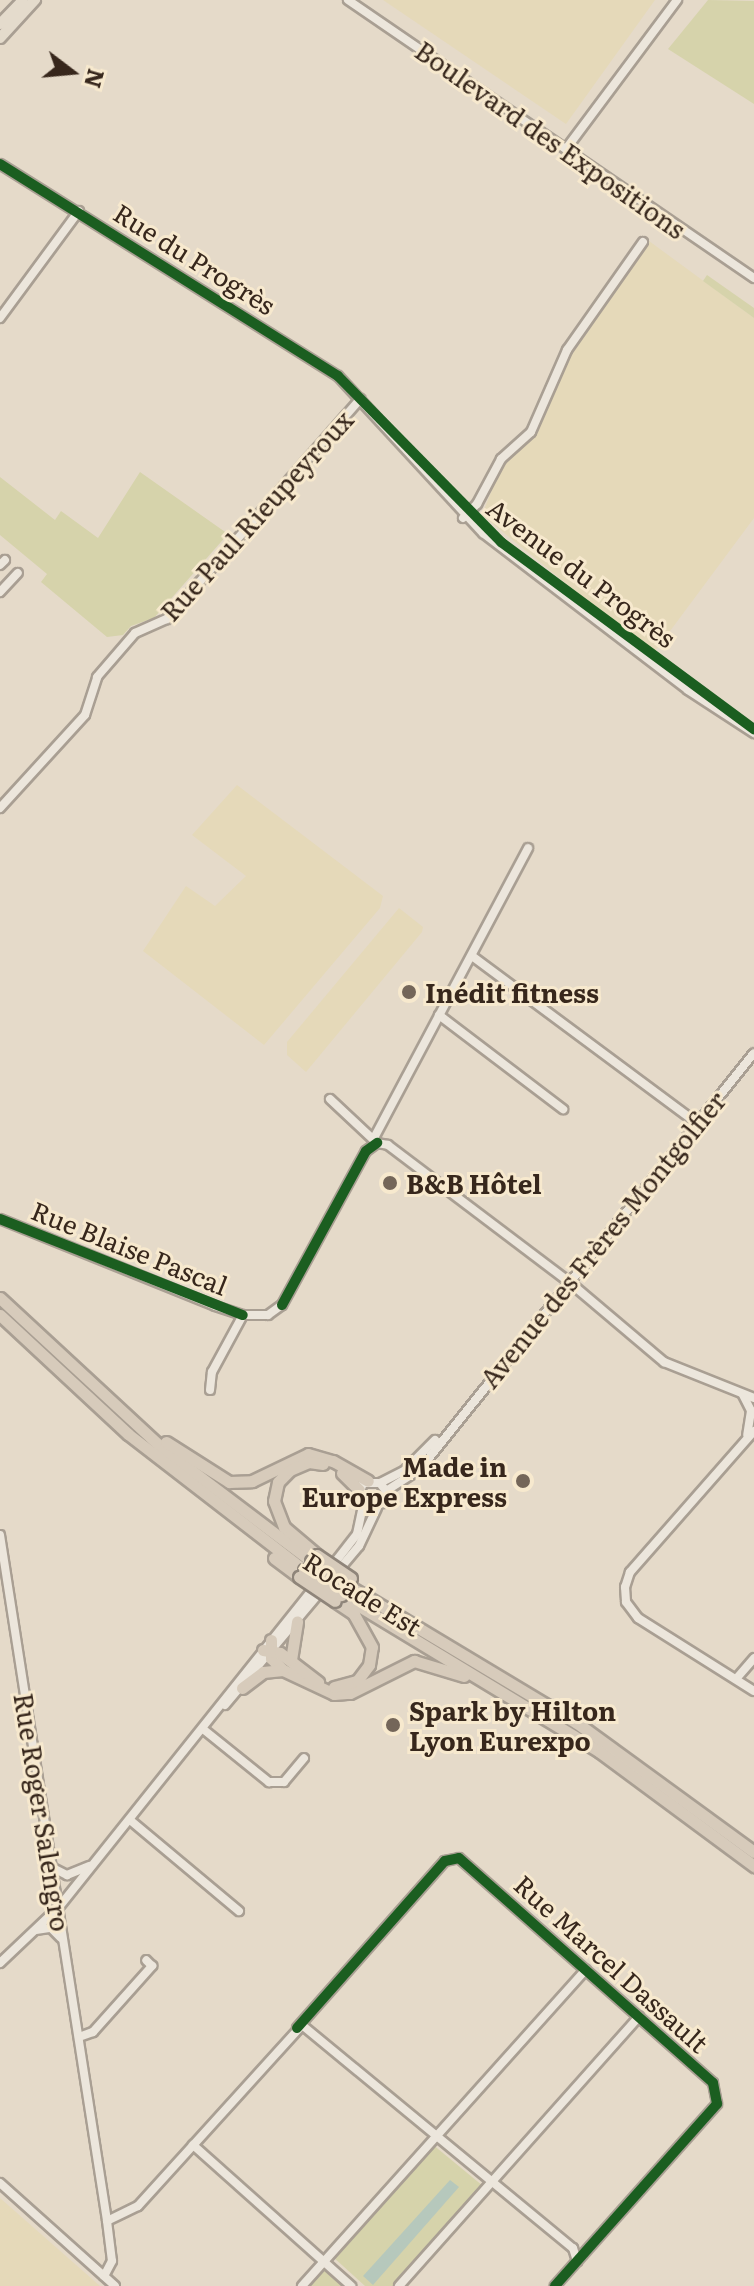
<!DOCTYPE html>
<html>
<head>
<meta charset="utf-8">
<style>
	body { margin:0 }
	#map { position:relative; width:754px; height:2286px; overflow:hidden; background:#e5dac9; font-family:Literata,serif }
	div>[style] { position:absolute }
	[style*='--x'] { left:calc(var(--x)*1px); top:calc(var(--y)*1px); width:calc(var(--w)*1px); rotate:calc(var(--a)*1deg) }
	.farmland>* { inset:0; background:#e5d9b9 }
	.green>* { inset:0; background:#d6d3ab }
	.water>* { inset:0; background:#b6c8bc }
	.roads { filter:drop-shadow(2px 0 #a99f93) drop-shadow(-2px 0 #a99f93) drop-shadow(0 2px #a99f93) drop-shadow(0 -2px #a99f93) }
	.minor>* { height:8px; margin:-4px; padding:0 4px; transform-origin:4px; border-radius:4px; background:#ece6dc }
	.major>* { height:10px; margin:-5px; padding:0 5px; transform-origin:5px; border-radius:5px; background:#e4dbcc }
	.highway>* { height:11px; margin:-5.5px; padding:0 5.5px; transform-origin:5.5px; border-radius:5.5px; background:#d7cbbb }
	.bridges { filter:drop-shadow(2px 0 #8f857a) drop-shadow(-2px 0 #8f857a) drop-shadow(0 2px #8f857a) drop-shadow(0 -2px #8f857a) }
	.highway-bridge>* { height:11px; margin:-5.5px; padding:0 5.5px; transform-origin:5.5px; border-radius:5.5px; background:#d7cbbb }
	.cycleway>* { height:10px; margin:-5px; padding:0 5px; transform-origin:5px; border-radius:5px; background:#1b5e20 }
	.dots>* { width:22px; height:22px; translate:-50% -50%; box-sizing:border-box; border:4px solid #f7e9ce; border-radius:50% }
	span { translate:-50% -50%; white-space:nowrap; text-align:center; line-height:1.15; -webkit-text-stroke:6px #f7e9ce; paint-order:stroke }
	.street-label { font-size:26px; color:#37271c }
	.poi-label { font-size:26px; color:#37271c; font-weight:700 }
	.left { translate:0 -50%; text-align:left }
	.right { translate:-100% -50%; text-align:right }
	.north { position:absolute; left:32px; top:32px; width:80px; height:80px; -webkit-text-stroke:6px #f7e9ce; paint-order:stroke; rotate:106deg; font-size:22px; font-weight:700; line-height:32px; text-align:center; color:#37271c }
	.north::after { content:''; display:block; margin:auto; width:28px; height:36px; background:#37271c; clip-path:polygon(50% 0,100% 100%,50% 72%,0 100%) }
</style>
</head>
<body>
<div id="map">
	<div class="farmland">
		<div style="clip-path:polygon(383px 0,655px 0,566px 124px)"></div>
		<div style="clip-path:polygon(649px 241px,754px 318px,754px 518px,653px 654px,482px 515px,500px 469px,535px 434px,571px 351px)"></div>
		<div style="clip-path:polygon(237px 785px,383px 896px,380px 908px,264px 1045px,143px 951px,186px 886px,215px 906px,246px 876px,192px 835px)"></div>
		<div style="clip-path:polygon(399px 908px,423px 927px,422px 932px,306px 1072px,287px 1055px,287px 1042px)"></div>
		<div style="clip-path:polygon(0 2198px,100px 2286px,0 2286px)"></div>
	</div>
	<div class="green">
		<div style="clip-path:polygon(708px 0,754px 1px,754px 104px,668px 49px)"></div>
		<div style="clip-path:polygon(707px 275px,754px 308px,754px 318px,703px 281px)"></div>
		<div style="clip-path:polygon(140px 472px,228px 534px,154px 618px,131px 626px,123px 635px,107px 637px,41px 582px,47px 574px,0 535px,0 477px,55px 520px,61px 511px,98px 538px)"></div>
		<div style="clip-path:polygon(432px 2144px,483px 2186px,395px 2286px,365px 2286px,332px 2256px)"></div>
		<div style="clip-path:polygon(323px 2265px,347px 2286px,304px 2286px)"></div>
	</div>
	<div class="water">
		<div style="clip-path:polygon(450px 2180px,459px 2187px,373px 2285px,363px 2276px)"></div>
	</div>
	<div class="roads">
		<div class="minor">
			<div style="--x:348;--y:0;--w:492;--a:34.4"></div>
			<div style="--x:566;--y:149;--w:186;--a:-53.3"></div>
			<div style="--x:0;--y:164;--w:399;--a:32.1"></div>
			<div style="--x:338;--y:376;--w:214;--a:47.3"></div>
			<div style="--x:483;--y:533;--w:258;--a:37.4"></div>
			<div style="--x:688;--y:690;--w:79;--a:33.1"></div>
			<div style="--x:0;--y:318;--w:133;--a:-53.6"></div>
			<div style="--x:463;--y:518;--w:20;--a:-45"></div>
			<div style="--x:477;--y:504;--w:51;--a:-61.9"></div>
			<div style="--x:501;--y:459;--w:40;--a:-42"></div>
			<div style="--x:531;--y:432;--w:90;--a:-66.3"></div>
			<div style="--x:567;--y:350;--w:132;--a:-54.9"></div>
			<div style="--x:0;--y:565;--w:7;--a:-45"></div>
			<div style="--x:0;--y:592;--w:26;--a:-47"></div>
			<div style="--x:0;--y:808;--w:126;--a:-47.6"></div>
			<div style="--x:85;--y:715;--w:40;--a:-72"></div>
			<div style="--x:97;--y:677;--w:58;--a:-49.2"></div>
			<div style="--x:135;--y:633;--w:35;--a:-24"></div>
			<div style="--x:167;--y:619;--w:293;--a:-48.7"></div>
			<div style="--x:472;--y:956;--w:280;--a:36.6"></div>
			<div style="--x:439;--y:1015;--w:156;--a:37.2"></div>
			<div style="--x:330;--y:1099;--w:64;--a:43.1"></div>
			<div style="--x:377;--y:1143;--w:11;--a:10"></div>
			<div style="--x:388;--y:1145;--w:226;--a:37.1"></div>
			<div style="--x:568;--y:1281;--w:126;--a:40.2"></div>
			<div style="--x:664;--y:1362;--w:97;--a:21.8"></div>
			<div style="--x:375;--y:1136;--w:326;--a:-62"></div>
			<div style="--x:0;--y:1219;--w:232;--a:22"></div>
			<div style="--x:215;--y:1306;--w:29;--a:18"></div>
			<div style="--x:243;--y:1315;--w:25;--a:0"></div>
			<div style="--x:268;--y:1315;--w:17;--a:-36"></div>
			<div style="--x:282;--y:1305;--w:175;--a:-61.4"></div>
			<div style="--x:366;--y:1151;--w:14;--a:-36"></div>
			<div style="--x:210;--y:1390;--w:18;--a:-84"></div>
			<div style="--x:212;--y:1372;--w:65;--a:-61.5"></div>
			<div style="--x:743;--y:1395;--w:18;--a:63"></div>
			<div style="--x:751;--y:1411;--w:24;--a:99"></div>
			<div style="--x:754;--y:1431;--w:188;--a:131.3"></div>
			<div style="--x:630;--y:1572;--w:16;--a:108"></div>
			<div style="--x:625;--y:1587;--w:15;--a:86"></div>
			<div style="--x:626;--y:1602;--w:20;--a:53"></div>
			<div style="--x:638;--y:1618;--w:137;--a:32.2"></div>
			<div style="--x:380;--y:1483;--w:10;--a:53"></div>
			<div style="--x:386;--y:1491;--w:12;--a:99"></div>
			<div style="--x:384;--y:1503;--w:20;--a:171"></div>
			<div style="--x:364;--y:1506;--w:11;--a:-124"></div>
			<div style="--x:358;--y:1497;--w:15;--a:-70"></div>
			<div style="--x:363;--y:1483;--w:17;--a:0"></div>
			<div style="--x:380;--y:1483;--w:27;--a:-27"></div>
			<div style="--x:404;--y:1471;--w:44;--a:-45"></div>
			<div style="--x:386;--y:1491;--w:40;--a:-32.9"></div>
			<div style="--x:420;--y:1469;--w:533;--a:-51.24"></div>
			<div style="--x:0;--y:1535;--w:694;--a:81.13"></div>
			<div style="--x:107;--y:2221;--w:40;--a:82.9"></div>
			<div style="--x:112;--y:2261;--w:17;--a:118"></div>
			<div style="--x:329;--y:1570;--w:46;--a:-52.1"></div>
			<div style="--x:357;--y:1534;--w:30;--a:-78"></div>
			<div style="--x:736;--y:1679;--w:28;--a:-49"></div>
			<div style="--x:225;--y:1705;--w:208;--a:-49.9"></div>
			<div style="--x:359;--y:1546;--w:42;--a:-64.7"></div>
			<div style="--x:203;--y:1729;--w:85;--a:38.8"></div>
			<div style="--x:269;--y:1782;--w:15;--a:0"></div>
			<div style="--x:284;--y:1782;--w:31;--a:-50"></div>
			<div style="--x:130;--y:1820;--w:142;--a:39.9"></div>
			<div style="--x:53;--y:1868;--w:16;--a:27"></div>
			<div style="--x:67;--y:1875;--w:24;--a:-22"></div>
			<div style="--x:36;--y:1930;--w:15;--a:-8"></div>
			<div style="--x:51;--y:1928;--w:14;--a:45"></div>
			<div style="--x:0;--y:1963;--w:81;--a:-43.5"></div>
			<div style="--x:59;--y:1907;--w:415;--a:-51.4"></div>
			<div style="--x:297;--y:2028;--w:223;--a:-48.5"></div>
			<div style="--x:445;--y:1861;--w:14;--a:-12"></div>
			<div style="--x:459;--y:1858;--w:339;--a:41.5"></div>
			<div style="--x:713;--y:2083;--w:21;--a:79"></div>
			<div style="--x:717;--y:2104;--w:244;--a:131.7"></div>
			<div style="--x:79;--y:2037;--w:15;--a:-20"></div>
			<div style="--x:93;--y:2032;--w:89;--a:-48.2"></div>
			<div style="--x:152;--y:1966;--w:8;--a:-135"></div>
			<div style="--x:193;--y:2145;--w:212;--a:41.7"></div>
			<div style="--x:0;--y:2183;--w:154;--a:41.8"></div>
			<div style="--x:107;--y:2221;--w:34;--a:-26"></div>
			<div style="--x:138;--y:2206;--w:244;--a:-47.8"></div>
			<div style="--x:302;--y:2025;--w:351;--a:39.5"></div>
			<div style="--x:573;--y:2248;--w:14;--a:73"></div>
			<div style="--x:302;--y:2286;--w:425;--a:-48.1"></div>
			<div style="--x:399;--y:2286;--w:361;--a:-48.3"></div>
		</div>
		<div class="major">
			<div style="--x:0;--y:24;--w:33;--a:-46"></div>
			<div style="--x:0;--y:38;--w:52;--a:-47.4"></div>
		</div>
		<div class="highway">
			<div style="--x:0;--y:1298;--w:222;--a:42.8"></div>
			<div style="--x:163;--y:1449;--w:186;--a:37.1"></div>
			<div style="--x:0;--y:1315;--w:175;--a:42.9"></div>
			<div style="--x:128;--y:1434;--w:222;--a:37.7"></div>
			<div style="--x:166;--y:1442;--w:75;--a:32.4"></div>
			<div style="--x:229;--y:1482;--w:23;--a:-2"></div>
			<div style="--x:252;--y:1481;--w:62;--a:-25.7"></div>
			<div style="--x:308;--y:1454;--w:26;--a:16"></div>
			<div style="--x:333;--y:1461;--w:40;--a:29.7"></div>
			<div style="--x:342;--y:1473;--w:24;--a:45"></div>
			<div style="--x:317;--y:1555;--w:43;--a:-139.7"></div>
			<div style="--x:284;--y:1527;--w:28;--a:-111"></div>
			<div style="--x:274;--y:1501;--w:19;--a:-78"></div>
			<div style="--x:278;--y:1482;--w:17;--a:-45"></div>
			<div style="--x:290;--y:1470;--w:21;--a:-23"></div>
			<div style="--x:309;--y:1462;--w:14;--a:8"></div>
			<div style="--x:274;--y:1558;--w:31;--a:37"></div>
			<div style="--x:347;--y:1585;--w:268;--a:31"></div>
			<div style="--x:577;--y:1723;--w:219;--a:36.1"></div>
			<div style="--x:341;--y:1595;--w:303;--a:31.2"></div>
			<div style="--x:600;--y:1752;--w:192;--a:36.5"></div>
			<div style="--x:271;--y:1640;--w:18;--a:90"></div>
			<div style="--x:271;--y:1658;--w:17;--a:45"></div>
			<div style="--x:283;--y:1670;--w:56;--a:25.2"></div>
			<div style="--x:334;--y:1694;--w:16;--a:-4"></div>
			<div style="--x:350;--y:1693;--w:72;--a:-26.6"></div>
			<div style="--x:414;--y:1661;--w:52;--a:16.7"></div>
			<div style="--x:263;--y:1650;--w:17;--a:10"></div>
			<div style="--x:280;--y:1653;--w:48;--a:37.3"></div>
			<div style="--x:291;--y:1660;--w:39;--a:-81"></div>
			<div style="--x:334;--y:1687;--w:24;--a:-15"></div>
			<div style="--x:357;--y:1681;--w:20;--a:-53"></div>
			<div style="--x:369;--y:1665;--w:18;--a:-81"></div>
			<div style="--x:372;--y:1647;--w:38;--a:-119"></div>
			<div style="--x:354;--y:1614;--w:23;--a:-146"></div>
			<div style="--x:242;--y:1688;--w:26;--a:-37"></div>
			<div style="--x:263;--y:1672;--w:20;--a:-6"></div>
		</div>
	</div>
	<div class="bridges">
		<div class="highway-bridge">
			<div style="--x:317;--y:1555;--w:41;--a:34.1"></div>
			<div style="--x:311;--y:1561;--w:43;--a:33.7"></div>
			<div style="--x:304;--y:1570;--w:45;--a:34"></div>
			<div style="--x:299;--y:1577;--w:43;--a:33.7"></div>
		</div>
	</div>
	<div class="cycleway">
		<div style="--x:0;--y:164;--w:399;--a:32.1"></div>
		<div style="--x:338;--y:376;--w:233;--a:45.5"></div>
		<div style="--x:501;--y:542;--w:315;--a:36.5"></div>
		<div style="--x:0;--y:1219;--w:261;--a:21.6"></div>
		<div style="--x:282;--y:1305;--w:175;--a:-61.4"></div>
		<div style="--x:366;--y:1151;--w:14;--a:-36"></div>
		<div style="--x:297;--y:2028;--w:223;--a:-48.5"></div>
		<div style="--x:445;--y:1861;--w:14;--a:-12"></div>
		<div style="--x:459;--y:1858;--w:339;--a:41.5"></div>
		<div style="--x:713;--y:2083;--w:21;--a:79"></div>
		<div style="--x:717;--y:2104;--w:244;--a:131.7"></div>
	</div>
	<div class="dots">
		<div style="left:409px;top:992px;background:#746659"></div>
		<div style="left:390px;top:1183px;background:#746659"></div>
		<div style="left:523px;top:1481px;background:#746659"></div>
		<div style="left:393px;top:1725px;background:#746659"></div>
	</div>
	<div class="street-label">
		<span style="left:551px;top:139px;rotate:35deg">Boulevard des Expositions</span>
		<span style="left:195px;top:258px;rotate:32deg">Rue du Progrès</span>
		<span style="left:256px;top:515px;rotate:-48deg">Rue Paul Rieupeyroux</span>
		<span style="left:582px;top:572px;rotate:37deg">Avenue du Progrès</span>
		<span style="left:602px;top:1239px;rotate:-51deg">Avenue des Frères Montgolfier</span>
		<span style="left:130px;top:1247px;rotate:22deg">Rue Blaise Pascal</span>
		<span style="left:363px;top:1593px;rotate:32deg">Rocade Est</span>
		<span style="left:43px;top:1812px;rotate:81deg">Rue Roger Salengro</span>
		<span style="left:612px;top:1963px;rotate:42deg">Rue Marcel Dassault</span>
	</div>
	<div class="poi-label">
		<span class="left" style="left:425px;top:992px">Inédit fitness</span>
		<span class="left" style="left:406px;top:1183px">B&amp;B Hôtel</span>
		<span class="right" style="left:507px;top:1481px">Made in<br>Europe Express</span>
		<span class="left" style="left:409px;top:1725px">Spark by Hilton<br>Lyon Eurexpo</span>
	</div>
	<div class="north">N</div>
</div>
</body>
</html>
